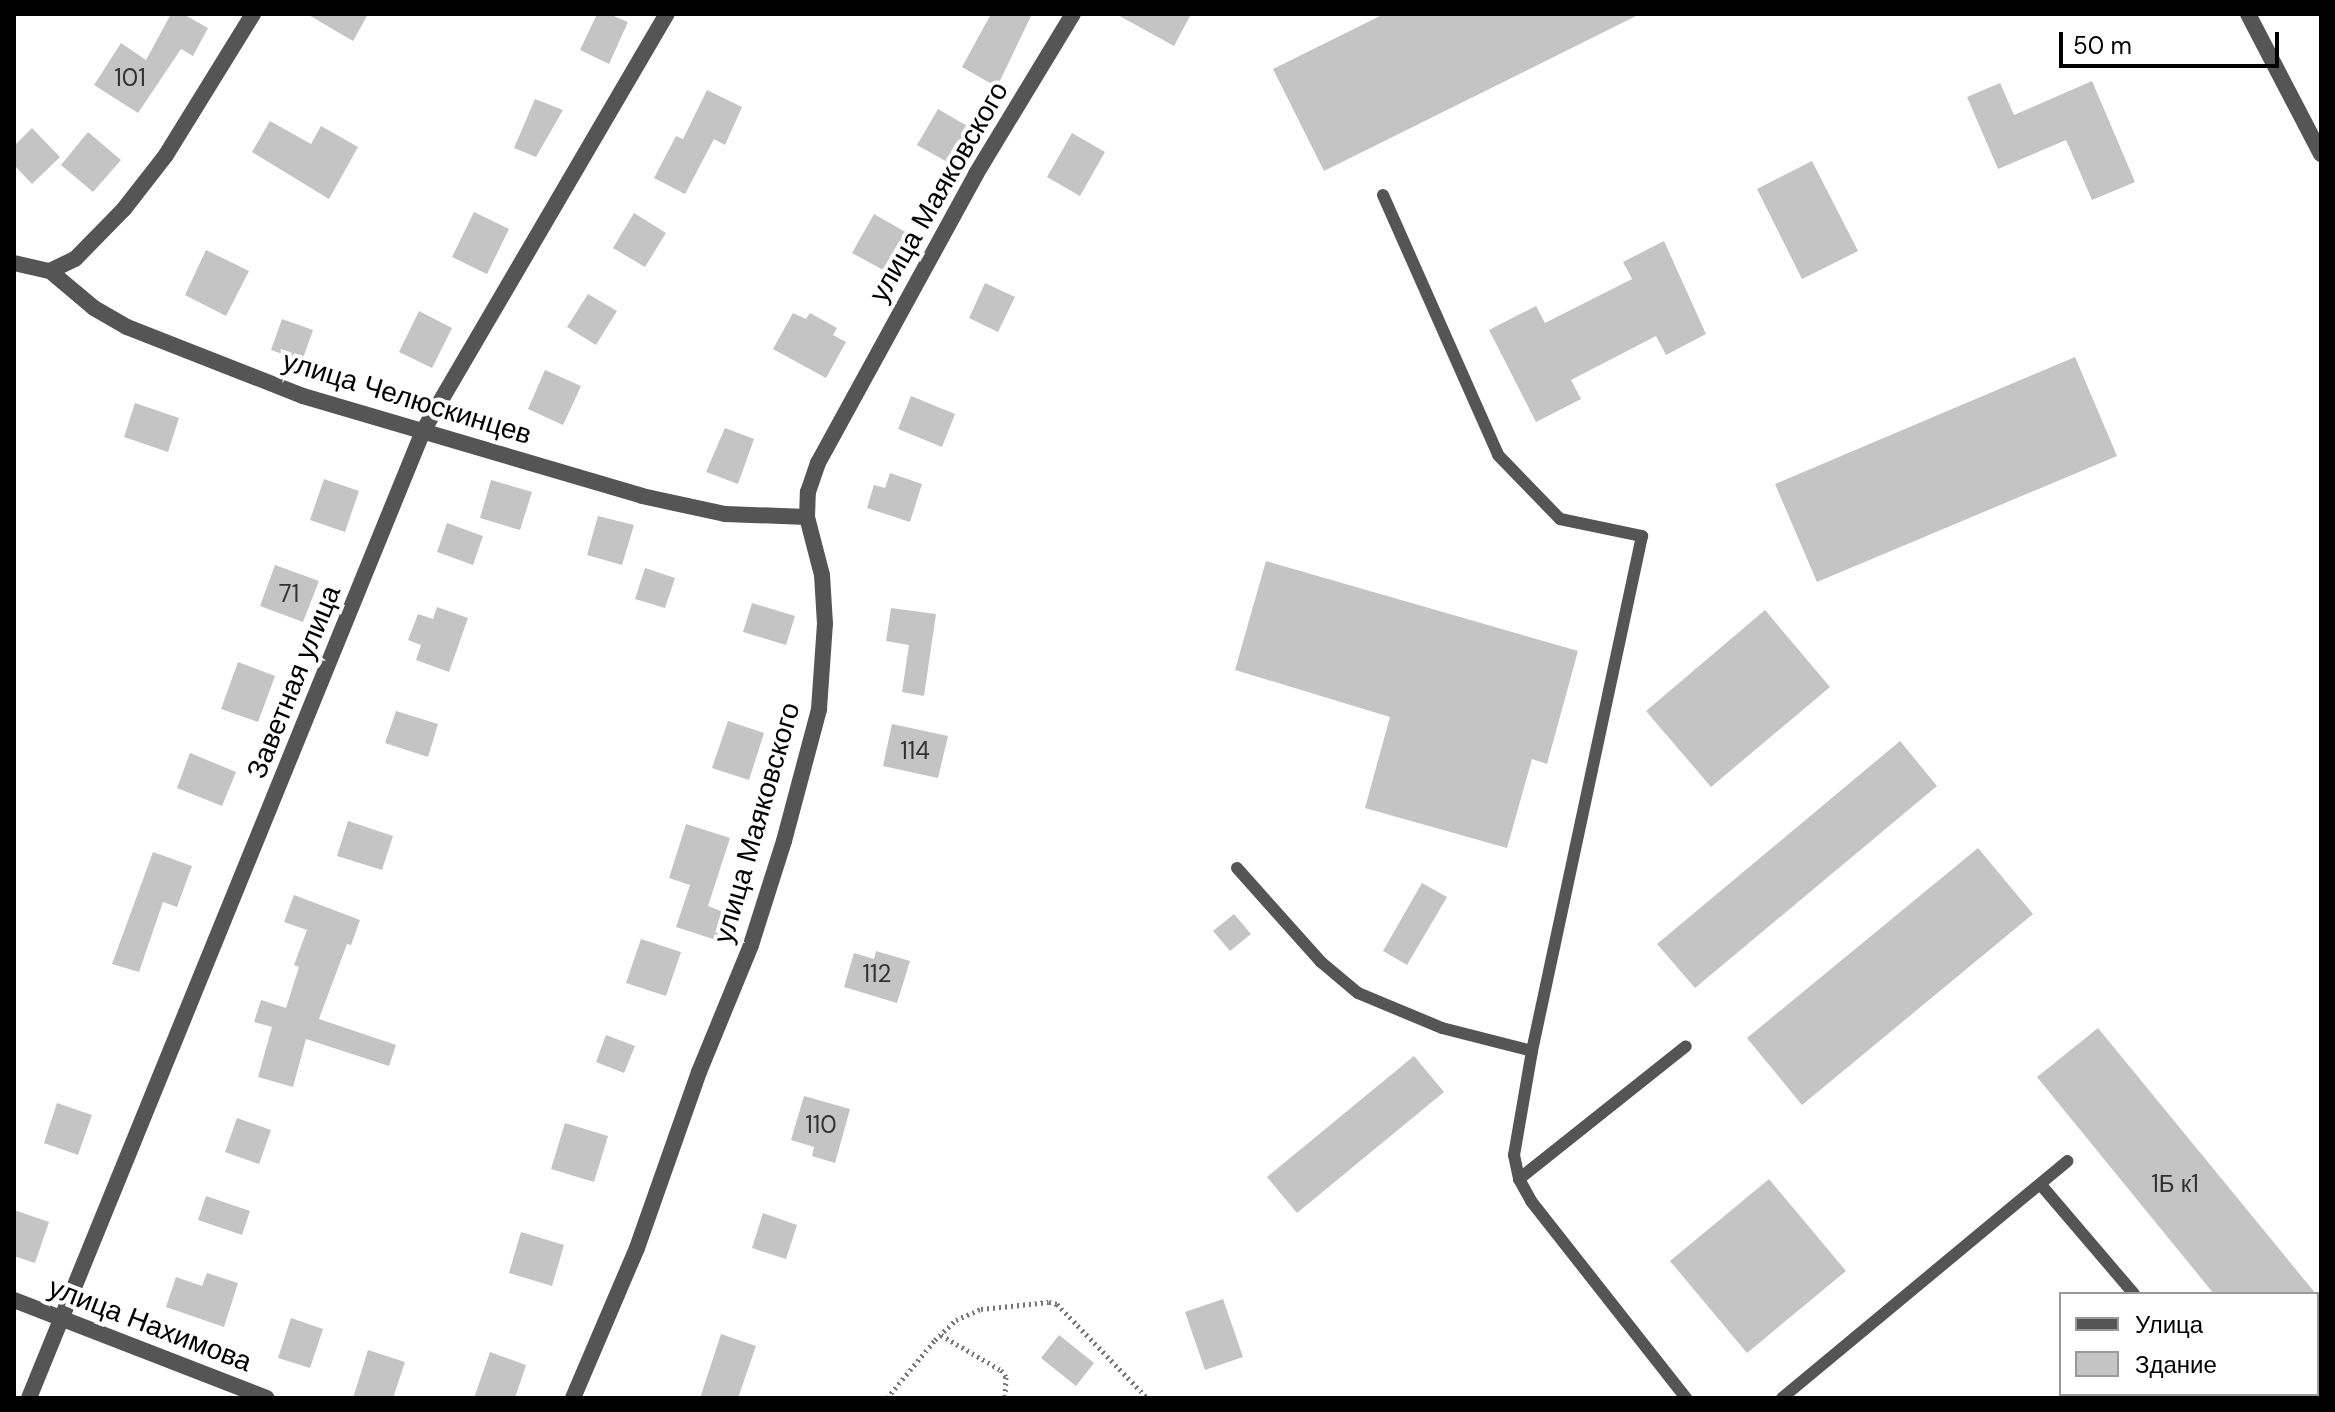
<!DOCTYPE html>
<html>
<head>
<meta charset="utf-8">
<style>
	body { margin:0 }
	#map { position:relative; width:2335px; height:1412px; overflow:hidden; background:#fff; font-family:"DM Sans",sans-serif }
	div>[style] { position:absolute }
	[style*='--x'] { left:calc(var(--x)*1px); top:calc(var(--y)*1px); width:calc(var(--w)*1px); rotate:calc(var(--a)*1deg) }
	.building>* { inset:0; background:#c4c4c4 }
	.path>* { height:5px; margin-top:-2.5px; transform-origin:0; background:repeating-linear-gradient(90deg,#777 0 2px,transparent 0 6px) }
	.service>* { height:12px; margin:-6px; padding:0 6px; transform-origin:6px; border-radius:6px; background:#555 }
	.minor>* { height:16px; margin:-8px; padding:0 8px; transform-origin:8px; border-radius:8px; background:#555 }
	.tertiary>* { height:16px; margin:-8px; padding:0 8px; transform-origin:8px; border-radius:8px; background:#555 }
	span { translate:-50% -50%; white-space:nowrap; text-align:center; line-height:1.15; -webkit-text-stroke:8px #fff; paint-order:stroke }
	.number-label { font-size:24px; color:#313131 }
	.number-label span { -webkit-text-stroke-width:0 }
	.street-label { font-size:28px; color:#000 }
	.frame { position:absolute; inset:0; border:16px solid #000; pointer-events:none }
	.legend { position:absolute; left:2059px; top:1292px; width:260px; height:104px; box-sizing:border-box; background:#fff; border:2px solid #999; margin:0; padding:10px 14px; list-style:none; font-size:24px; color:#000 }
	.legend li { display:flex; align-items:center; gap:16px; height:40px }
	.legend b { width:40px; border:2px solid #999 }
	.scale { position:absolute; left:2059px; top:32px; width:220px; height:36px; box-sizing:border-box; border:4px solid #000; border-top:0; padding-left:10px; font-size:24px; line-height:28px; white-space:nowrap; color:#000; -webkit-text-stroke:6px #fff; paint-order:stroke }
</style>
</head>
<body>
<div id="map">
	<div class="building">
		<div style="clip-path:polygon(171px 14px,183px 14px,208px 28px,193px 56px,181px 49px,138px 113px,94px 85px,121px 43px,146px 60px)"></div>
		<div style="clip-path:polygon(307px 14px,368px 14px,353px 41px)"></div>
		<div style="clip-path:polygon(597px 14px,609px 14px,628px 22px,609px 64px,580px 50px)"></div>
		<div style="clip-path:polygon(991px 14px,1032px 14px,997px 87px,962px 67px)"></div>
		<div style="clip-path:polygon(1116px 14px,1191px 14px,1174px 46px)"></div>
		<div style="clip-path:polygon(1384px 14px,1640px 14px,1324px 171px,1273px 69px)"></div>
		<div style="clip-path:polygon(2092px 81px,2135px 182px,2092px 200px,2066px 140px,1998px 169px,1967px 97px,2000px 83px,2014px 115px)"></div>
		<div style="clip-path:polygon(707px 90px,742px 107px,725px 145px,714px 139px,685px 194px,654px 178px,676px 136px,683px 139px)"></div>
		<div style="clip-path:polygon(535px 99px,563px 110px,536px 157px,514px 148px)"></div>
		<div style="clip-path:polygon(938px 109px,969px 127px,949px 163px,917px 145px)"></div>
		<div style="clip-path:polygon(270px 121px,311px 144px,321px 126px,358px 147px,329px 199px,252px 152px)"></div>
		<div style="clip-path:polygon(32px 128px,60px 157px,32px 184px,14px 165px,14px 146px)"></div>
		<div style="clip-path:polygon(88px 132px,121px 160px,93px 192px,61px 165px)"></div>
		<div style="clip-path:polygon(1072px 133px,1105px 152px,1080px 196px,1047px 177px)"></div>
		<div style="clip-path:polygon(1812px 161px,1858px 251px,1802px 279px,1757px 189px)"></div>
		<div style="clip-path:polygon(474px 212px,509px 229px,487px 274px,452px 257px)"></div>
		<div style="clip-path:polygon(634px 213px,666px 233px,645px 267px,613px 248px)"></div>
		<div style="clip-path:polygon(874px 214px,909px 234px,887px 272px,852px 253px)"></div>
		<div style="clip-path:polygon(1664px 241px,1706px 334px,1666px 355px,1656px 336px,1571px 380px,1581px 399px,1536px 422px,1489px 330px,1536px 306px,1545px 323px,1632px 279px,1623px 262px)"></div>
		<div style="clip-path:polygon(206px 250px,249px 271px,226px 316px,185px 295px)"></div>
		<div style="clip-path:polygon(985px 283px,1015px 297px,998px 332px,969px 318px)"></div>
		<div style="clip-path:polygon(588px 294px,617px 311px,596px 345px,567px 327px)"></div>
		<div style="clip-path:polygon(419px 311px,452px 328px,432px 368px,399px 352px)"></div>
		<div style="clip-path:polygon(793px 313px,806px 319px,810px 313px,837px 328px,833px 335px,846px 342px,826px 378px,773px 349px)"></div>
		<div style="clip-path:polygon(282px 319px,313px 330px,302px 361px,271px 350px)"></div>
		<div style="clip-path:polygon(2075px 357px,2117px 456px,1817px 582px,1775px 484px)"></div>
		<div style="clip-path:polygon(545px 370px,581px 386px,563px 425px,528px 409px)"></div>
		<div style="clip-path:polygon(911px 396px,955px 414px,942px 447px,898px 429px)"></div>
		<div style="clip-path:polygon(135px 403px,179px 418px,168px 452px,124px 437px)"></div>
		<div style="clip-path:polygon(725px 428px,754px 439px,738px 484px,706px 472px)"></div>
		<div style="clip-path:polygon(890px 473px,922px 484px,910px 522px,867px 508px,874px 485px,885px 488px)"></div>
		<div style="clip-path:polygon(324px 479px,359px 491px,345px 532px,310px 520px)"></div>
		<div style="clip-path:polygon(491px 480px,532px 492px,520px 530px,480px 518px)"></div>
		<div style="clip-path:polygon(598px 516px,634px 525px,622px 565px,587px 555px)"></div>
		<div style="clip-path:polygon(447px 523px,483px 536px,473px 565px,437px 552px)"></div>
		<div style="clip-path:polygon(1266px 561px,1578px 651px,1547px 764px,1532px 759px,1507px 848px,1365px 808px,1390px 717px,1235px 670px)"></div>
		<div style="clip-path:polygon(275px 565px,319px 581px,303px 622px,260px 606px)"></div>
		<div style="clip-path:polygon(645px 568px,675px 578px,665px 608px,635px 599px)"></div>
		<div style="clip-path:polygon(752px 603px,795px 616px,786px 645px,743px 632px)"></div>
		<div style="clip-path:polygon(437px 607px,468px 618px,449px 672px,416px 660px,421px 645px,408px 640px,418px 614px,433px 619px)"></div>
		<div style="clip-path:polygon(891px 608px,936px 614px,924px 696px,902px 692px,909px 645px,886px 641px)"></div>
		<div style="clip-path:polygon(1765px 610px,1830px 687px,1711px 787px,1646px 711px)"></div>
		<div style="clip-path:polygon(238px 662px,275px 676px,258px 722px,221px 709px)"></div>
		<div style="clip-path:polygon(396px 711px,438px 724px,428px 757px,385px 743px)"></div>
		<div style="clip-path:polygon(728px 721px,764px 733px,749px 780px,712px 768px)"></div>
		<div style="clip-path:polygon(892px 724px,948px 736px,938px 778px,883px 766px)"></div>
		<div style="clip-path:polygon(1900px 741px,1937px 786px,1695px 988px,1657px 944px)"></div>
		<div style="clip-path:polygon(190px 753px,236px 772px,222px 806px,177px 788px)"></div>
		<div style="clip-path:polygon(348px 821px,393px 836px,382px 870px,337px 856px)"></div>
		<div style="clip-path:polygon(686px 824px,730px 838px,708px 906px,731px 915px,722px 942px,676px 927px,690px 885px,669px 878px)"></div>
		<div style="clip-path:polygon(1978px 848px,2033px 914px,1802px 1105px,1747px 1038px)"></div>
		<div style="clip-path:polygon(153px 852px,192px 866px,177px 907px,163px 902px,139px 972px,112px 964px)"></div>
		<div style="clip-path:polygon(1422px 883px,1447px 897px,1407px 965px,1383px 951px)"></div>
		<div style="clip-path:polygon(294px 895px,360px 920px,351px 945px,347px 944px,319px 1019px,396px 1045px,389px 1066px,306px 1039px,293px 1087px,258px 1077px,272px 1027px,254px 1022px,261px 1000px,286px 1008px,299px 967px,294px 965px,307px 930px,284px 922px)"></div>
		<div style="clip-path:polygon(1234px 914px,1251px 934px,1230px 951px,1213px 931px)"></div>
		<div style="clip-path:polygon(641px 939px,681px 952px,666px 996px,626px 983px)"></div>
		<div style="clip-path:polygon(876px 951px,910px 961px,897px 1003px,844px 987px,854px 953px,874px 959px)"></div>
		<div style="clip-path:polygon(2098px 1028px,2316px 1294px,2214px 1294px,2037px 1077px)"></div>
		<div style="clip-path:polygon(606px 1035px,635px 1046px,624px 1073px,596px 1062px)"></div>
		<div style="clip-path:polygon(1414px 1056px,1444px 1092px,1297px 1213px,1267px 1177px)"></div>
		<div style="clip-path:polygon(804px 1096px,850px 1109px,835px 1163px,812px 1156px,814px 1147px,791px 1140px)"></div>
		<div style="clip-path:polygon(57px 1103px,92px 1115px,78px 1155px,44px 1143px)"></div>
		<div style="clip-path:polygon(237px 1118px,271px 1130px,259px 1164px,225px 1152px)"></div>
		<div style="clip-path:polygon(565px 1123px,608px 1136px,594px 1182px,551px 1169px)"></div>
		<div style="clip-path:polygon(1769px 1179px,1846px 1271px,1747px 1353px,1670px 1261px)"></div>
		<div style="clip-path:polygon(206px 1196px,250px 1211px,242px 1235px,198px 1220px)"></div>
		<div style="clip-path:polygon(14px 1210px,49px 1222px,35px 1263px,14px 1256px)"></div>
		<div style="clip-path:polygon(763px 1213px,797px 1225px,786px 1259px,752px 1248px)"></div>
		<div style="clip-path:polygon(521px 1232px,564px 1245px,552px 1286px,509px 1273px)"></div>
		<div style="clip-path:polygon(207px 1273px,238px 1283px,224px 1327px,166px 1307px,176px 1277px,202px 1286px)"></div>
		<div style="clip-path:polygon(1223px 1299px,1243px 1357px,1205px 1370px,1185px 1312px)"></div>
		<div style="clip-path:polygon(291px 1318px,323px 1329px,310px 1368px,278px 1358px)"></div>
		<div style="clip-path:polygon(721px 1334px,756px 1346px,738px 1398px,700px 1398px)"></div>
		<div style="clip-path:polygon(1059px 1335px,1094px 1363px,1076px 1386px,1041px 1358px)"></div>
		<div style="clip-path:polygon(368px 1350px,405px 1362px,393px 1398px,353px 1398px)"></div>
		<div style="clip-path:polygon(490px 1352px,526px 1365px,515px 1398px,474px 1398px)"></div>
	</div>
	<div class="path">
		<div style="--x:941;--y:1335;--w:69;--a:30.3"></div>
		<div style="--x:1001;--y:1370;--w:9;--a:54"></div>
		<div style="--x:1006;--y:1377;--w:21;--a:93"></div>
		<div style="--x:887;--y:1398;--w:75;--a:-50.4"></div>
		<div style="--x:935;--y:1340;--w:29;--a:-44"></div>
		<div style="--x:956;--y:1320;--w:27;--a:-24"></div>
		<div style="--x:981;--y:1309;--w:68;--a:-5.9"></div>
		<div style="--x:1049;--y:1302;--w:8;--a:14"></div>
		<div style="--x:1057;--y:1304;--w:130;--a:46.2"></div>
	</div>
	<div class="service">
		<div style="--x:1383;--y:195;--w:284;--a:66.1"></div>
		<div style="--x:1498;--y:455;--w:89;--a:45.9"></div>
		<div style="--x:1560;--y:519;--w:84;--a:11.7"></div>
		<div style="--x:1642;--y:536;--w:527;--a:102.06"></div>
		<div style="--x:1532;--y:1051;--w:106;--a:99.8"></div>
		<div style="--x:1514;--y:1155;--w:25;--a:78"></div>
		<div style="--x:1519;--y:1179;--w:25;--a:61"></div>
		<div style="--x:1531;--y:1201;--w:251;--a:51.8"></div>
		<div style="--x:1237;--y:868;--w:126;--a:48.2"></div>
		<div style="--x:1321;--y:962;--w:48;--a:40"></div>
		<div style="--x:1358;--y:993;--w:91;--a:22.6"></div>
		<div style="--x:1442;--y:1028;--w:93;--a:14.3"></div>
		<div style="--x:1519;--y:1179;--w:213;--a:-38.5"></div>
		<div style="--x:2041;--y:1185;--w:143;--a:49.5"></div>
		<div style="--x:1782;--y:1398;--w:371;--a:-39.7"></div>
		<div style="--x:2152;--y:1398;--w:6;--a:-39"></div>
	</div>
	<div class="minor">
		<div style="--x:14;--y:263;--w:37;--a:13"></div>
		<div style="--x:50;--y:271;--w:57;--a:40.1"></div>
		<div style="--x:94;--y:308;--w:38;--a:30"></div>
		<div style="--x:127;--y:327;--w:189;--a:21.4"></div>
		<div style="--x:303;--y:396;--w:353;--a:16.4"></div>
		<div style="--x:642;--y:496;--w:85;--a:12.2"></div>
		<div style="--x:725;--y:514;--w:82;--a:2.1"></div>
		<div style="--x:50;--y:271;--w:28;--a:-26"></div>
		<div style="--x:75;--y:259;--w:70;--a:-45.6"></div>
		<div style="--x:124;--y:209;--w:68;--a:-52.1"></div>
		<div style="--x:166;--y:155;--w:166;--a:-58.3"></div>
		<div style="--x:14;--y:1300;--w:271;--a:21.2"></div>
		<div style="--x:29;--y:1398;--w:1044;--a:-67.83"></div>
		<div style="--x:423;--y:431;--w:483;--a:-59.7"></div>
		<div style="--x:573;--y:1398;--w:163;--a:-66.9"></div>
		<div style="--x:637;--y:1248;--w:187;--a:-70.6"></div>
		<div style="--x:699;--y:1072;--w:137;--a:-67.7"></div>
		<div style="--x:751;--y:945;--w:109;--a:-72.4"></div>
		<div style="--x:784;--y:841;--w:137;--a:-75.1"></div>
		<div style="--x:819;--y:709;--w:85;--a:-86"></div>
		<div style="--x:825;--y:624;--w:49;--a:-93.5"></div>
		<div style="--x:822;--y:575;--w:60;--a:-104.5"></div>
		<div style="--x:807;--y:517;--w:25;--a:-88"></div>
		<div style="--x:808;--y:492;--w:31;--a:-71"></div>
		<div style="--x:818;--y:463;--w:329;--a:-61.3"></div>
		<div style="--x:976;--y:174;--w:187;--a:-58.8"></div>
	</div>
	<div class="tertiary">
		<div style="--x:2248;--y:14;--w:158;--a:62.5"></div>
	</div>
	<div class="number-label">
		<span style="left:130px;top:78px">101</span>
		<span style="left:289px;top:594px">71</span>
		<span style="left:915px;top:751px">114</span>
		<span style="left:877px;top:974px">112</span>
		<span style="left:821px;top:1125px">110</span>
		<span style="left:2175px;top:1184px">1Б к1</span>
	</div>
	<div class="street-label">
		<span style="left:939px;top:192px;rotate:-60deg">улица Маяковского</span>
		<span style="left:407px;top:398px;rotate:17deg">улица Челюскинцев</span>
		<span style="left:294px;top:682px;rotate:-68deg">Заветная улица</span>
		<span style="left:757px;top:823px;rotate:-74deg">улица Маяковского</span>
		<span style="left:150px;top:1325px;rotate:21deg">улица Нахимова</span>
	</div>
	<div class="frame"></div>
	<ul class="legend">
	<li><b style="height:10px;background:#555"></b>Улица</li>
	<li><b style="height:22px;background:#c4c4c4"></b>Здание</li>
	</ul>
	<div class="scale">50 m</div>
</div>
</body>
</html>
